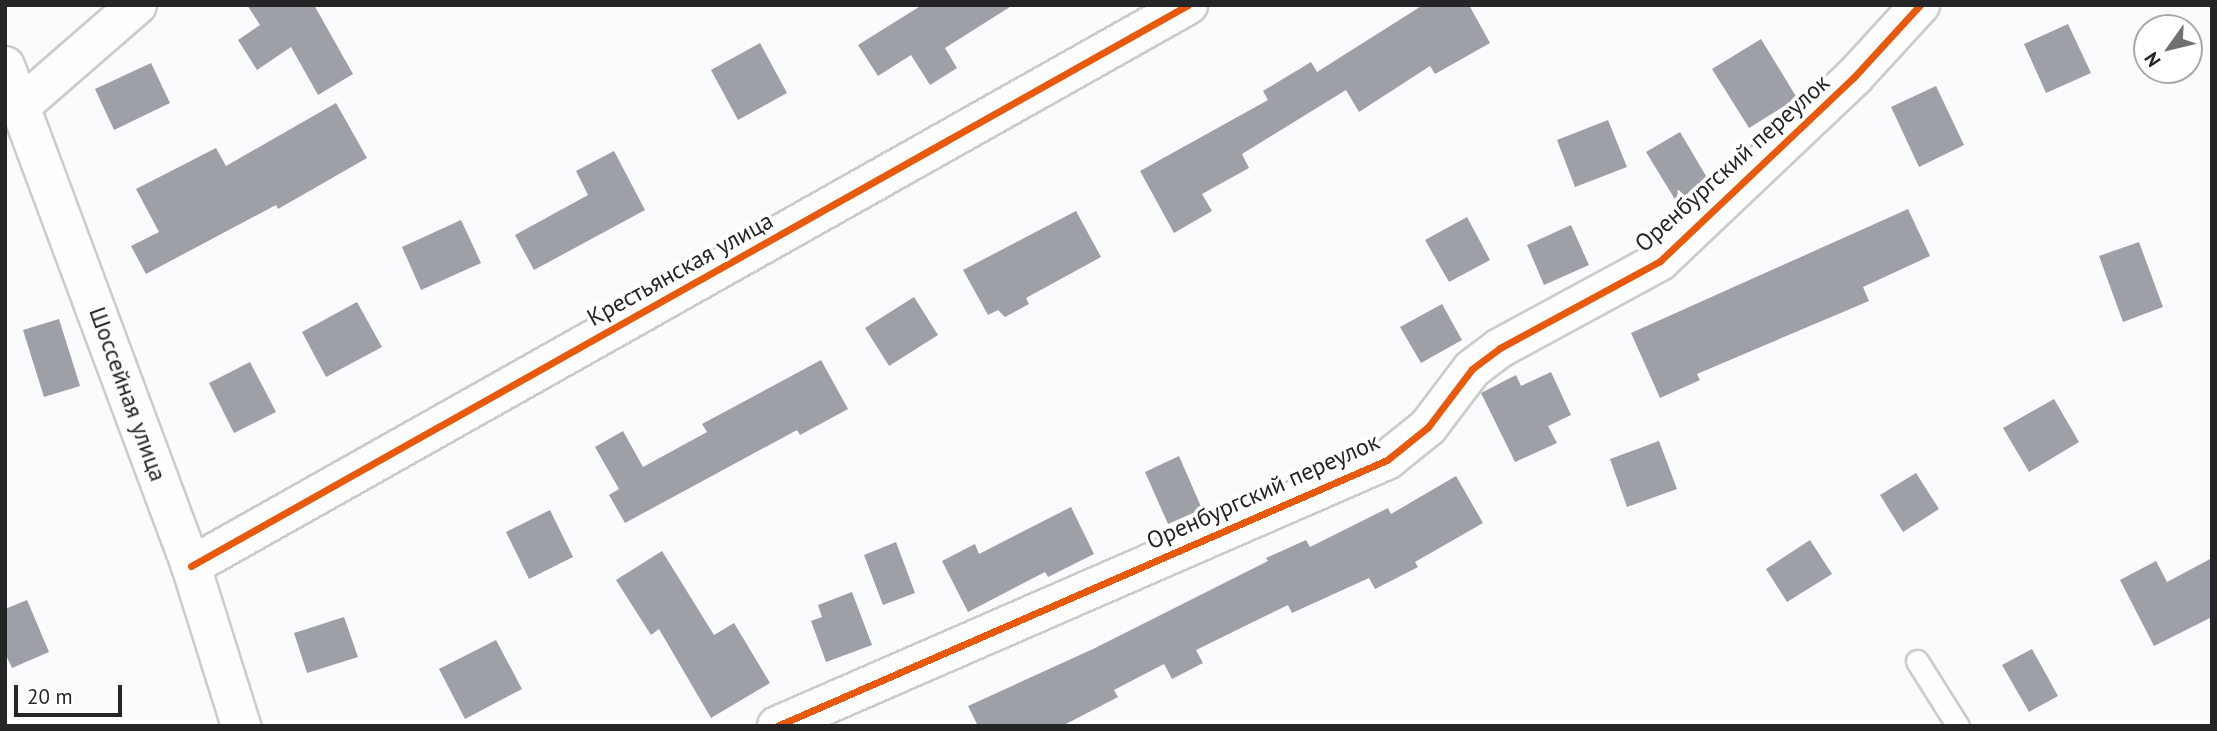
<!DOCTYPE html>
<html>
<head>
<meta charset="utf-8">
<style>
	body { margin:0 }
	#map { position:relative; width:2217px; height:731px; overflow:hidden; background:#f9fbfd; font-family:"PT Sans",sans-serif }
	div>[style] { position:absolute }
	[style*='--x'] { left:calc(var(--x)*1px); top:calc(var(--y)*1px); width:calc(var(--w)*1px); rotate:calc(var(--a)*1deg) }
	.building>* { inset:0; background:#9da0a7 }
	.roads { filter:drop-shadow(2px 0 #cacccd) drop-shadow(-2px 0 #cacccd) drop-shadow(0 2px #cacccd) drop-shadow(0 -2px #cacccd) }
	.lane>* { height:21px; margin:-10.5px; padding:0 10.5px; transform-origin:10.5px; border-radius:10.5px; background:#fefeff }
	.street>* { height:38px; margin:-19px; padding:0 19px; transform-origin:19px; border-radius:19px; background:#fefeff }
	.secondary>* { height:38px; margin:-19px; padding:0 19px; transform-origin:19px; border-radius:19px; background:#fefeff }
	.cycleway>* { height:7px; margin:-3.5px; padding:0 3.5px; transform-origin:3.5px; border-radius:3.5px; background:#e8590c }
	span { translate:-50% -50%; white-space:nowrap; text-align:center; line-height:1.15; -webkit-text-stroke:7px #fff; paint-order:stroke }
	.street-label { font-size:24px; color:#232526 }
	.frame { position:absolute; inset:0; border:7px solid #232526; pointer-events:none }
	.north { position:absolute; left:2133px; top:14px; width:70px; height:70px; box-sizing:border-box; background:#fff; border:2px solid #a7a8a8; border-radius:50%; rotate:236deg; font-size:19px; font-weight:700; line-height:28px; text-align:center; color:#232526 }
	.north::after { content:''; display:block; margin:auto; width:24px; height:32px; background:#6e7071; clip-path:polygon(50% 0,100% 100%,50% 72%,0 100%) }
	.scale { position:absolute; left:14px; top:685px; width:108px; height:32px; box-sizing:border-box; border:4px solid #232526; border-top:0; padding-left:9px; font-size:21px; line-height:24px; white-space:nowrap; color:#232526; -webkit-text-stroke:5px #fff; paint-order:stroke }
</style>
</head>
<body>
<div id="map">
	<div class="building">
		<div style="clip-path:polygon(247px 5px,314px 5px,353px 74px,318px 95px,291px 47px,257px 70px,238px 40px,260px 25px)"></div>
		<div style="clip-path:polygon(922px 5px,1013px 5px,945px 48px,957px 68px,930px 85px,911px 55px,878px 76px,858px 45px)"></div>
		<div style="clip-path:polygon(1423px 5px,1469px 5px,1490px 43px,1435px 74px,1430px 66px,1359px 112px,1346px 90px,1242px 154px,1249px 168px,1202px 194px,1212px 211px,1174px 233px,1140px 171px,1268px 100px,1263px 91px,1311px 62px,1317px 72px)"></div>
		<div style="clip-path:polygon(2068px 24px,2091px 73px,2046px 93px,2024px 44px)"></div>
		<div style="clip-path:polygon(1761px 39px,1797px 98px,1749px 128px,1712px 69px)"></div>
		<div style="clip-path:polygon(760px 43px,787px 93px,738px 120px,711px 70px)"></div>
		<div style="clip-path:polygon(151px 63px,170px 103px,114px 130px,95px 89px)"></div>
		<div style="clip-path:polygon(1936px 86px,1964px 145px,1919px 167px,1891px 107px)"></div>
		<div style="clip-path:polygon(336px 103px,367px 158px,278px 209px,276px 205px,146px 274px,131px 246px,159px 232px,136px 189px,216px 148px,226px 166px)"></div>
		<div style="clip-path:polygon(1608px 120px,1627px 167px,1575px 187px,1557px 140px)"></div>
		<div style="clip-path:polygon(1680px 132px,1709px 181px,1676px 201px,1646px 152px)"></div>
		<div style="clip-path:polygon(614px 151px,645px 210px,534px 270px,515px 235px,588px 195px,576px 171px)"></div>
		<div style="clip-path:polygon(1908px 209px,1930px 256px,1863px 287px,1869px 301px,1697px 374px,1700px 380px,1660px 398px,1631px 333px)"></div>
		<div style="clip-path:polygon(1076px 211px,1101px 257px,1026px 298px,1029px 304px,1005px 317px,998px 310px,988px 315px,963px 270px)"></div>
		<div style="clip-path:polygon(1467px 217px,1490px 260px,1449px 282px,1425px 240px)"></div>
		<div style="clip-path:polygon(461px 220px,481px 263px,421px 290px,402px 247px)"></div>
		<div style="clip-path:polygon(1571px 225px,1589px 265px,1544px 285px,1527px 245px)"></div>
		<div style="clip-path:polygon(2139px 242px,2163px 307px,2123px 322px,2099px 256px)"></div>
		<div style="clip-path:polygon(914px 297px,938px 335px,889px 366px,865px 328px)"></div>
		<div style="clip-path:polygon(357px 302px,382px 347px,326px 377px,302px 332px)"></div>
		<div style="clip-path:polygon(1442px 304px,1462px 340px,1421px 363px,1400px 327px)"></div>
		<div style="clip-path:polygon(59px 319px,80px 386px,44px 397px,23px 330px)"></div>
		<div style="clip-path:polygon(821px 360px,848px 409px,800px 435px,797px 430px,625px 523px,609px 495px,619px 489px,595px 447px,623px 431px,643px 467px,707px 432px,702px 424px)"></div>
		<div style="clip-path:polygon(250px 362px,276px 412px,234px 433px,209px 383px)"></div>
		<div style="clip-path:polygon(1551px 372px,1571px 415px,1548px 426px,1557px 443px,1515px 462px,1481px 393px,1516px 375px,1521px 386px)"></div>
		<div style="clip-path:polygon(2054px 399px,2079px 442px,2029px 472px,2003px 428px)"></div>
		<div style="clip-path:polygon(1659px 441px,1677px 489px,1627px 507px,1610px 459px)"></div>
		<div style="clip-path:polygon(1179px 456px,1202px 509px,1168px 524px,1145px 472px)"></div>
		<div style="clip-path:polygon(1916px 473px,1939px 509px,1903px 532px,1880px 495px)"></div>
		<div style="clip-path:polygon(1456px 476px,1483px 523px,1415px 562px,1418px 567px,1375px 589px,1369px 578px,1292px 613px,1288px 605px,1196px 650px,1203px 663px,1172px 679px,1164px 664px,1114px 690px,1118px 697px,1062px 726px,978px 726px,968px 706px,1093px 649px,1268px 561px,1266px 558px,1306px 540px,1310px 547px,1388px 508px,1391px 514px)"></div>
		<div style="clip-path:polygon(1071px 507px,1094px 554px,1048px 577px,1045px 572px,968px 612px,942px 561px,975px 544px,979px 554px)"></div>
		<div style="clip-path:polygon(550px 510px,573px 557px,529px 579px,506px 532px)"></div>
		<div style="clip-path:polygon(1810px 540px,1832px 574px,1787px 602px,1766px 569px)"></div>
		<div style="clip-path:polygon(896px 542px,915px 593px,883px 605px,864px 555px)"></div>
		<div style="clip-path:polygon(662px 551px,714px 635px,734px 623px,770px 683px,711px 718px,659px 629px,651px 635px,616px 580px)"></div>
		<div style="clip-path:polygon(2212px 558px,2212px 617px,2154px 646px,2120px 580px,2156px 561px,2167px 582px)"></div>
		<div style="clip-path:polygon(852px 592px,872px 645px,826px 662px,811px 621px,822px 617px,818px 605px)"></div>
		<div style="clip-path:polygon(27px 600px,49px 652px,12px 668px,5px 653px,5px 609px)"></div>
		<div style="clip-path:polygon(344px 617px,358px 657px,307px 673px,294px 633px)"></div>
		<div style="clip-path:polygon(496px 640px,522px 689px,465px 719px,439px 669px)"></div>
		<div style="clip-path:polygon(2032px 649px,2058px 696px,2029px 712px,2002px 665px)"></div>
	</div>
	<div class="roads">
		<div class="lane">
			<div style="--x:1917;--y:661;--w:77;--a:57.8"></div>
		</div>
		<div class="street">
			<div style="--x:23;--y:104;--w:151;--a:-41"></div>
			<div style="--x:777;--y:726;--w:665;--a:-23.56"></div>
			<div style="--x:1387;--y:460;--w:53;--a:-38.8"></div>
			<div style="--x:1428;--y:427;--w:73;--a:-52.8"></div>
			<div style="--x:1472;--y:369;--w:35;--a:-37"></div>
			<div style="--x:1500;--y:348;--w:182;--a:-28.5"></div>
			<div style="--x:1660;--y:261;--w:267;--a:-43.5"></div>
			<div style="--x:1854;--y:77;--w:98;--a:-47.5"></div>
		</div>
		<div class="secondary">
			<div style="--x:5;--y:66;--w:533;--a:69.59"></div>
			<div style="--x:191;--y:566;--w:168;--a:72.6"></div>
			<div style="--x:191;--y:566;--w:1144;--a:-29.37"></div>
		</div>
	</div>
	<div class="cycleway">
		<div style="--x:191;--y:566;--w:1144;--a:-29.37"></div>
		<div style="--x:777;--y:726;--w:665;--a:-23.56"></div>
		<div style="--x:1387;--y:460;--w:53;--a:-38.8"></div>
		<div style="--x:1428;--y:427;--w:73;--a:-52.8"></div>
		<div style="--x:1472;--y:369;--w:35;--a:-37"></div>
		<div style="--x:1500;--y:348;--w:182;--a:-28.5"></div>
		<div style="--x:1660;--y:261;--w:267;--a:-43.5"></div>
		<div style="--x:1854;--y:77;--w:98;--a:-47.5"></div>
	</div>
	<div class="street-label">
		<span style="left:1732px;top:163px;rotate:-42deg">Оренбургский переулок</span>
		<span style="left:680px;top:269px;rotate:-29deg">Крестьянская улица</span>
		<span style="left:128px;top:394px;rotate:70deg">Шоссейная улица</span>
		<span style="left:1263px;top:491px;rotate:-24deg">Оренбургский переулок</span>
	</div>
	<div class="frame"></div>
	<div class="north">N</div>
	<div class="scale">20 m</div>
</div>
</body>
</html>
